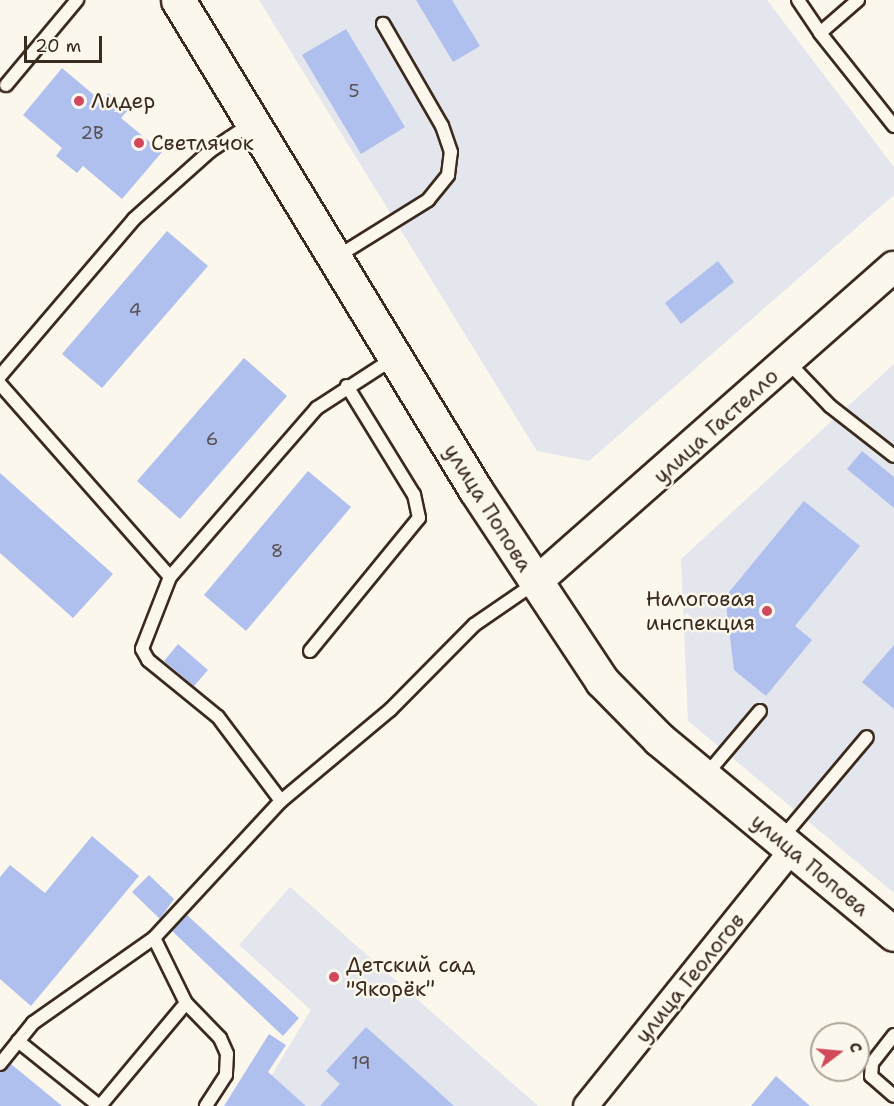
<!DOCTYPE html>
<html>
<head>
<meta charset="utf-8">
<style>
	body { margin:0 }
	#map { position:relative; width:894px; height:1106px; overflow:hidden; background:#fbf7ec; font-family:"Shantell Sans",sans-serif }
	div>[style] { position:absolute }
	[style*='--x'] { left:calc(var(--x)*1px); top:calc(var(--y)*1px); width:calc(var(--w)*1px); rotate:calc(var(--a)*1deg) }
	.built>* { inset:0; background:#e4e6ed }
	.building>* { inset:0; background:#afc0ef }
	.roads { filter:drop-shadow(2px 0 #3b2a1e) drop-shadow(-2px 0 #3b2a1e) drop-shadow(0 2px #3b2a1e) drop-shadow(0 -2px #3b2a1e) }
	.service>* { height:12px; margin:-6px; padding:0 6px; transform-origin:6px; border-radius:6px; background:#fbf7ec }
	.minor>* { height:24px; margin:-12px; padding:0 12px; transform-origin:12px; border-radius:12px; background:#fbf7ec }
	.tertiary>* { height:30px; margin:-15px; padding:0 15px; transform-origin:15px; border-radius:15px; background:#fbf7ec }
	.secondary>* { height:33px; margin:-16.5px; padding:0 16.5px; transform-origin:16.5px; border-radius:16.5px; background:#fbf7ec }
	.dots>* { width:16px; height:16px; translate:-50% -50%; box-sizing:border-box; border:3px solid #fbf7ec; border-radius:50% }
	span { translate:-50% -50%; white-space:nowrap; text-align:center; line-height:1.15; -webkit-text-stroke:5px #fbf7ec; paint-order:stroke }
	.number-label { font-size:18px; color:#585052 }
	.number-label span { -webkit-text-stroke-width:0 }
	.poi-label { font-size:21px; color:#3b2a1e }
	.left { translate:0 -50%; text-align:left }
	.right { translate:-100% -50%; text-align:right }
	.street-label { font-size:21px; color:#3b2a1e }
	.north { position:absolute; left:810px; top:1022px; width:60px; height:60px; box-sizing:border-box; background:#fbf7ec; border:2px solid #aea59a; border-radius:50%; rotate:74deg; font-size:16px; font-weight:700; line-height:24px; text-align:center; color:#3b2a1e }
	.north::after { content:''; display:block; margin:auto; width:21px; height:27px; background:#d1495b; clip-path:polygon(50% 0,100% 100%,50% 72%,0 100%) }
	.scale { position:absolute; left:24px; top:36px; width:78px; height:27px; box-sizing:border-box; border:3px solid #3b2a1e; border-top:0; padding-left:8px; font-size:18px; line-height:21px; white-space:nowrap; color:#3b2a1e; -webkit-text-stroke:4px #fbf7ec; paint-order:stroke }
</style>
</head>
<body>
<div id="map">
	<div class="built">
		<div style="clip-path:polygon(259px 0,767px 0,894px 167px,894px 195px,589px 461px,537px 451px)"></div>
		<div style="clip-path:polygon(894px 364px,894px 893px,688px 721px,681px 559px)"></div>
		<div style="clip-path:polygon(290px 887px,538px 1106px,253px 1106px,311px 1010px,239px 945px)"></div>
	</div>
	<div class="building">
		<div style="clip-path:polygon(416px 0,452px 0,480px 46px,453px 62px)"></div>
		<div style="clip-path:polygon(346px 29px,405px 127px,361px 154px,302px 55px)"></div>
		<div style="clip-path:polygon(62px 68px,101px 101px,108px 93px,128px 110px,121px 118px,162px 152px,122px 199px,83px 166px,77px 173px,56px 156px,62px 148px,23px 115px)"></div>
		<div style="clip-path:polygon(167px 231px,208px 266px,102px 388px,62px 354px)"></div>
		<div style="clip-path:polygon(718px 261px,734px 282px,681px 324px,665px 303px)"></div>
		<div style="clip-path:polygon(244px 358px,287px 396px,180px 519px,137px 481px)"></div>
		<div style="clip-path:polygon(862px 451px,894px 477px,894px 508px,847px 469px)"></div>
		<div style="clip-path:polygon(308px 471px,351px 507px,246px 631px,204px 595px)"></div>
		<div style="clip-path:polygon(0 473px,113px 574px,73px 618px,0 553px)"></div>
		<div style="clip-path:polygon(804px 501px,860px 546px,795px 626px,812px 640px,766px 696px,734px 670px,725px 597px)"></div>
		<div style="clip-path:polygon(178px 644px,208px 670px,194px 686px,164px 661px)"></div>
		<div style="clip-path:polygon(894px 645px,894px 709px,862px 682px)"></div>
		<div style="clip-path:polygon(92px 836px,139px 876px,31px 1006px,0 979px,0 877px,10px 865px,45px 893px)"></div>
		<div style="clip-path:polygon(149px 875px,174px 899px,160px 919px,132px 892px)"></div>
		<div style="clip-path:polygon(187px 915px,299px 1018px,283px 1036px,172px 931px)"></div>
		<div style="clip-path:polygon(366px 1027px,422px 1077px,454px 1106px,320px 1106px,340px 1084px,326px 1071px)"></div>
		<div style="clip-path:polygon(269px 1034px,286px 1045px,268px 1072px,306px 1106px,224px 1106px)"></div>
		<div style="clip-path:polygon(11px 1064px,62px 1106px,0 1106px,0 1072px)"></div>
		<div style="clip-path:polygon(776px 1076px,810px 1106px,751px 1106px)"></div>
	</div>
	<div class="roads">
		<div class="service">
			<div style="--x:798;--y:0;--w:40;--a:56"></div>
			<div style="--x:858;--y:0;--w:50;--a:139"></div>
			<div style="--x:820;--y:33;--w:119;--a:51.5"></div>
			<div style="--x:6;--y:85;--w:111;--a:-50.1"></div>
			<div style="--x:335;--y:258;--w:110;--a:-31.9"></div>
			<div style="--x:428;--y:200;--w:32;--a:-51"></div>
			<div style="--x:448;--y:175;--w:23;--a:-83"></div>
			<div style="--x:451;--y:152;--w:28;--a:-109"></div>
			<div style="--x:442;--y:126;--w:118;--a:-120"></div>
			<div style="--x:788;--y:362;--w:61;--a:46.3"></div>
			<div style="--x:830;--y:406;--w:81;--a:38"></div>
			<div style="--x:0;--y:376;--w:206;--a:-49.5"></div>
			<div style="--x:134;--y:219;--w:102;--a:-41.8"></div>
			<div style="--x:210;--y:151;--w:50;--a:-33.7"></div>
			<div style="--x:0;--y:384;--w:257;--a:48.6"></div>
			<div style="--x:170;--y:577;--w:77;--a:111.3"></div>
			<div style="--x:142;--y:649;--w:13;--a:61"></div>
			<div style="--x:148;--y:660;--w:90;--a:39.2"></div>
			<div style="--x:218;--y:717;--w:105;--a:53.1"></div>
			<div style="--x:170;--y:577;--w:224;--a:-49"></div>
			<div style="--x:317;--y:408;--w:92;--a:-33"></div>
			<div style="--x:310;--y:651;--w:172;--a:-50.7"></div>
			<div style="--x:419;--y:518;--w:24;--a:-102"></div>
			<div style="--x:414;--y:495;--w:128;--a:-121.6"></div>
			<div style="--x:705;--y:776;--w:85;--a:-49.8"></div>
			<div style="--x:781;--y:839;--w:133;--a:-49.9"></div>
			<div style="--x:154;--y:938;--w:72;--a:63.8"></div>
			<div style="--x:186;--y:1003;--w:49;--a:45.8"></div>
			<div style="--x:220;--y:1038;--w:17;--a:66"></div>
			<div style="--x:227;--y:1054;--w:21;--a:93"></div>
			<div style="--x:226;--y:1075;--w:37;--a:123"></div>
			<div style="--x:894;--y:1035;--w:36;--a:128"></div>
			<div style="--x:872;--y:1063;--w:13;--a:94"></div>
			<div style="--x:871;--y:1076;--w:30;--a:41"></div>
			<div style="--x:18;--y:1041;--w:104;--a:38.7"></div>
			<div style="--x:0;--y:1064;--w:53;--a:-51.2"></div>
			<div style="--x:33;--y:1023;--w:148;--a:-35.1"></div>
			<div style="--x:154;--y:938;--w:187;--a:-47.2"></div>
			<div style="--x:281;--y:801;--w:142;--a:-39.9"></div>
			<div style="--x:390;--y:710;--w:120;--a:-45.3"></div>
			<div style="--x:474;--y:625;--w:74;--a:-34.5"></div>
			<div style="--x:100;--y:1106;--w:134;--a:-50.1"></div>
		</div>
		<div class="minor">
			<div style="--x:586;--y:1106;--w:329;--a:-51.2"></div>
		</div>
		<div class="tertiary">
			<div style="--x:535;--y:583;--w:478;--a:-41.4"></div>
		</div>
		<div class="secondary">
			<div style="--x:178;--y:0;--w:572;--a:58.73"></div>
			<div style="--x:475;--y:489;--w:230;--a:56.5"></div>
			<div style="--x:602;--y:681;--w:81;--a:45.5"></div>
			<div style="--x:659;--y:739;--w:305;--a:39.7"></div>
		</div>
	</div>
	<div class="dots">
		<div style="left:79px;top:101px;background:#d1495b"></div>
		<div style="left:139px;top:143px;background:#d1495b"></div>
		<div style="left:767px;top:611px;background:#d1495b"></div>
		<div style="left:334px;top:977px;background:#d1495b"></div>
	</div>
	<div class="number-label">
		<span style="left:354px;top:91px">5</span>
		<span style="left:92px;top:133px">2В</span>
		<span style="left:135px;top:310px">4</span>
		<span style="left:212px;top:439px">6</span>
		<span style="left:277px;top:551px">8</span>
		<span style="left:361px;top:1063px">19</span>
	</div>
	<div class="poi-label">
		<span class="left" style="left:91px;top:101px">Лидер</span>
		<span class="left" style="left:151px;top:143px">Светлячок</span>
		<span class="right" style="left:755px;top:611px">Налоговая<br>инспекция</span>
		<span class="left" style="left:346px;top:977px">Детский сад<br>"Якорёк"</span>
	</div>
	<div class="street-label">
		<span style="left:716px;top:426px;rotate:-42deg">улица Гастелло</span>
		<span style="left:488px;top:508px;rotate:58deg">улица Попова</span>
		<span style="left:810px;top:865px;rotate:40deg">улица Попова</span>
		<span style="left:690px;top:978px;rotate:-51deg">улица Геологов</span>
	</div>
	<div class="north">С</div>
	<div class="scale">20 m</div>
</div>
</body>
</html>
